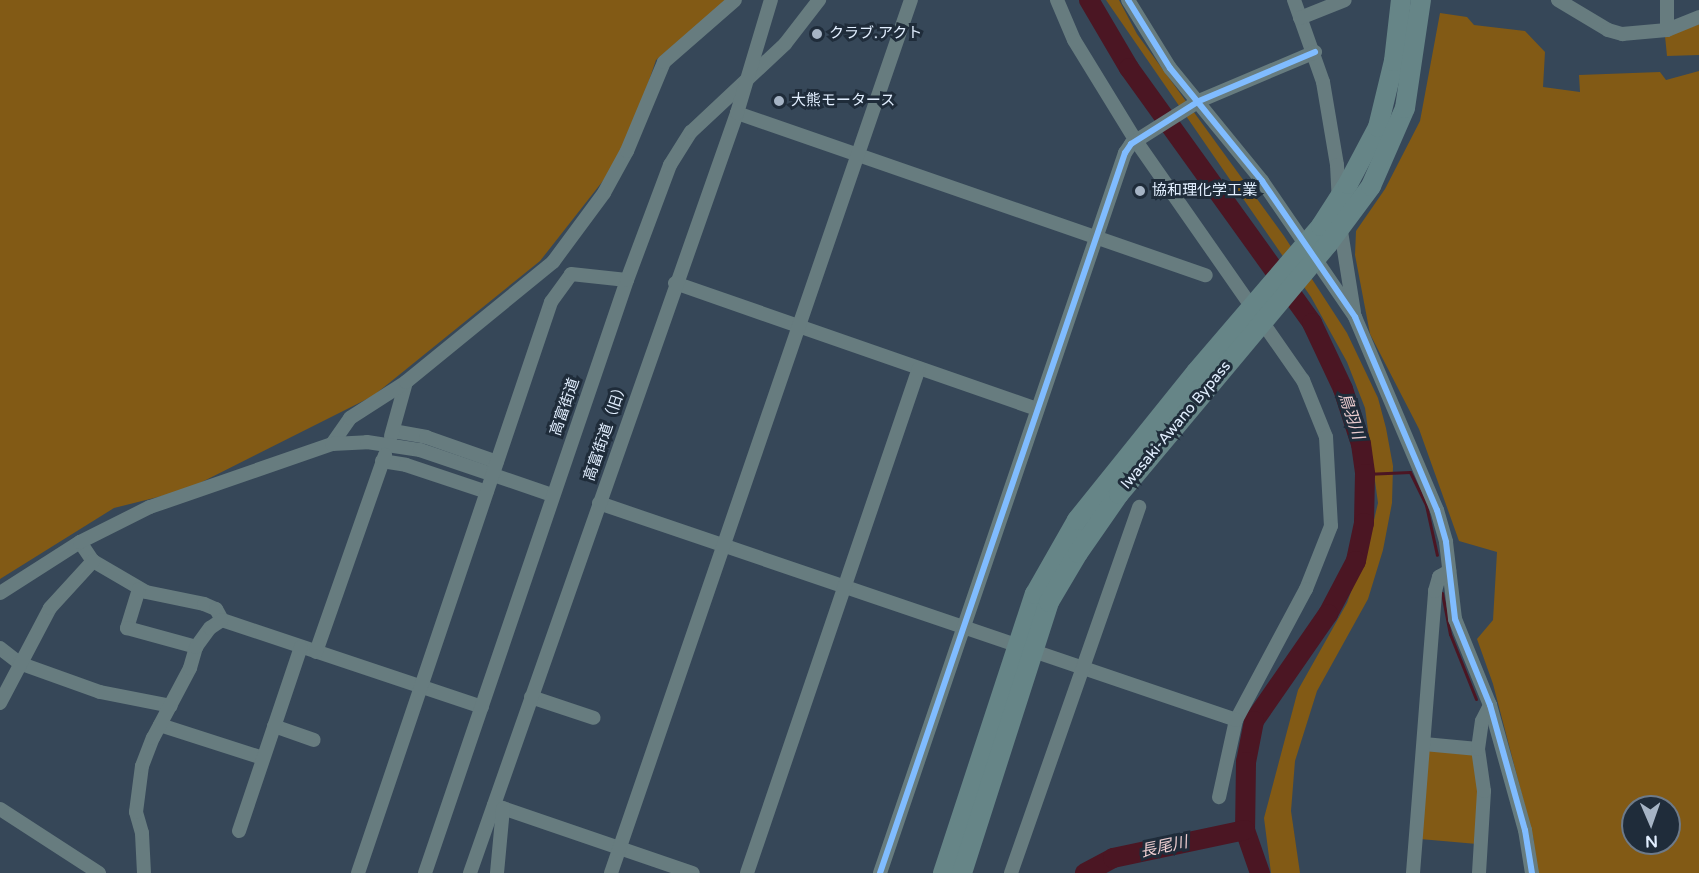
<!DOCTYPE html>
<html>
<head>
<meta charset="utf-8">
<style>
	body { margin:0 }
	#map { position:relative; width:1699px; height:873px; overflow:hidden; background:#364758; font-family:"Varela Round","Noto Sans JP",sans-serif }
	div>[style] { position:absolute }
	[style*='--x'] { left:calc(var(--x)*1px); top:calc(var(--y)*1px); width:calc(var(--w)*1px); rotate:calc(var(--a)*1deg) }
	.green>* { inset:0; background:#825a15 }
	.stream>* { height:3px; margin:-1.5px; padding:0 1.5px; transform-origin:1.5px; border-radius:1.5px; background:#4b1623 }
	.river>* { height:20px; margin:-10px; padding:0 10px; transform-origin:10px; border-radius:10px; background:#4b1623 }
	.minor>* { height:14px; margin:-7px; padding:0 7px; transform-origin:7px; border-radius:7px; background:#677c7f }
	.highway>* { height:20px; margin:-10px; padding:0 10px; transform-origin:10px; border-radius:10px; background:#668587 }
	.cycleway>* { height:6px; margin:-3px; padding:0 3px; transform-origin:3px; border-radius:3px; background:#80bcff }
	.dots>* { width:16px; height:16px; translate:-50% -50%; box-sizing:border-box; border:3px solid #1f2c3a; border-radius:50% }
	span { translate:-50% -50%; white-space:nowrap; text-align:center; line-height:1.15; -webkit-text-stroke:6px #1f2c3a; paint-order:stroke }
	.poi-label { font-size:15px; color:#e2efff }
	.left { translate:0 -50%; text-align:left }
	.street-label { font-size:15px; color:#e2efff }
	.water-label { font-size:16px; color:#eccccf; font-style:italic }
	.north { position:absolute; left:1621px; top:795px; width:60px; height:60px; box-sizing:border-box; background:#1f2c3a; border:2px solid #6d7a89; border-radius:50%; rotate:178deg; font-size:16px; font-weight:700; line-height:24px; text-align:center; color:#e2efff }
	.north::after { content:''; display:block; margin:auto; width:21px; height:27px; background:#a6b4c5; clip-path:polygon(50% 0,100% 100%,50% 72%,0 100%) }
</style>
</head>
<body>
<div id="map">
	<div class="green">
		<div style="clip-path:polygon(0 0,727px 0,656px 60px,624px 154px,540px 261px,373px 396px,186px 490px,114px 508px,0 579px)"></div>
		<div style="clip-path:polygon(1106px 0,1119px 0,1137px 34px,1284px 236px,1347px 333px,1378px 398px,1386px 428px,1393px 466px,1392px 503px,1383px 550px,1368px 599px,1317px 691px,1295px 761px,1291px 811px,1300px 873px,1271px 873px,1264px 818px,1298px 690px,1347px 603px,1369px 541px,1378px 503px,1365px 408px,1347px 362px,1311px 297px)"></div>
		<div style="clip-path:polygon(evenodd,1440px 13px,1467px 17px,1474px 25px,1525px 31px,1545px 52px,1543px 87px,1580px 92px,1579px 75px,1660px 72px,1666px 80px,1699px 71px,1699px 873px,1534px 873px,1534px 841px,1493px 684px,1477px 639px,1493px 620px,1497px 552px,1459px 541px,1419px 429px,1370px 334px,1355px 255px,1356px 231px,1385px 189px,1420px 121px,1440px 13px,1633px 807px,1669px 807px,1669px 843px,1633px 843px,1633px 807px)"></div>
		<div style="clip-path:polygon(1699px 24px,1699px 55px,1667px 56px,1665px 36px)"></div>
		<div style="clip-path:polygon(1428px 744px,1471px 746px,1479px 795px,1477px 844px,1420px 839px)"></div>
	</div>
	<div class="stream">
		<div style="--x:1365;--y:474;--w:45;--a:-2.5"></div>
		<div style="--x:1410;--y:472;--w:37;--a:64"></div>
		<div style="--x:1426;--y:505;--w:51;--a:77.6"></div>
		<div style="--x:1442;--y:593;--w:42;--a:79"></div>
		<div style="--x:1450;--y:634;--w:70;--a:68.2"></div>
	</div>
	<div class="river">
		<div style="--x:1089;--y:0;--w:79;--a:59.5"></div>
		<div style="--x:1129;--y:68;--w:314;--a:54.3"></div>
		<div style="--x:1312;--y:323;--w:73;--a:64.8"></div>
		<div style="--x:1343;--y:389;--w:58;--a:71.9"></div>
		<div style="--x:1361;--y:444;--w:30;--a:82"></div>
		<div style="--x:1365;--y:474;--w:49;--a:91.2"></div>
		<div style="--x:1364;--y:523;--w:39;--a:102"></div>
		<div style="--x:1356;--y:561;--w:60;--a:117.8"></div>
		<div style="--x:1328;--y:614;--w:130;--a:124.7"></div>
		<div style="--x:1254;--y:721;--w:42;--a:101"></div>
		<div style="--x:1246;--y:762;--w:68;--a:90.8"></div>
		<div style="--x:1245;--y:830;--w:46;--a:70.8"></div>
		<div style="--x:1085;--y:873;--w:32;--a:-28"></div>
		<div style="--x:1113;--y:858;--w:135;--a:-12"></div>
	</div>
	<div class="minor">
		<div style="--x:1057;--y:0;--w:43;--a:67"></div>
		<div style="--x:1074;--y:40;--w:119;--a:58.5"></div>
		<div style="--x:1136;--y:141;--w:292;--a:55.1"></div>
		<div style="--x:1303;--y:380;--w:61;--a:68"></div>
		<div style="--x:1326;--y:437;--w:89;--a:86.8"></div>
		<div style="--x:1331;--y:526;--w:68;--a:111.6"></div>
		<div style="--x:1306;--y:589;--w:149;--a:118.1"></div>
		<div style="--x:1236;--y:720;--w:79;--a:102.4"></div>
		<div style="--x:1128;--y:0;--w:80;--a:58.3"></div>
		<div style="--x:1170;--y:68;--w:146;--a:50.8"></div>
		<div style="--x:1262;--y:181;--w:165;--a:55.6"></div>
		<div style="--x:1355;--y:317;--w:210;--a:67"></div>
		<div style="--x:1437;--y:510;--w:33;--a:74"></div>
		<div style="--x:1446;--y:542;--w:78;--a:83.3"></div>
		<div style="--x:1455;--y:619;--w:93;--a:67.9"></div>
		<div style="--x:1490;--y:705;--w:130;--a:74.4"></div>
		<div style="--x:1525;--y:830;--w:44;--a:80.8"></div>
		<div style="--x:1294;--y:0;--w:87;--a:70.5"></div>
		<div style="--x:1323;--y:82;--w:84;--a:80.4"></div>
		<div style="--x:1337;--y:165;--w:35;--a:87"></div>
		<div style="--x:1558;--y:0;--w:58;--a:31"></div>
		<div style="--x:1608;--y:30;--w:15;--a:16"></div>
		<div style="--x:1622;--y:34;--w:45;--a:-5.1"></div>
		<div style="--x:1667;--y:30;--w:35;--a:-22"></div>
		<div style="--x:1300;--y:18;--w:48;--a:-21.8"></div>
		<div style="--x:1667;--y:30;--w:30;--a:-90"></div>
		<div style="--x:737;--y:113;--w:496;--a:19.1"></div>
		<div style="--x:1340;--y:225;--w:88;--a:80.9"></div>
		<div style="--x:675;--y:283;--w:382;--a:19.2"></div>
		<div style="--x:393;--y:431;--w:34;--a:10"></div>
		<div style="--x:426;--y:437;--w:75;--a:19.4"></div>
		<div style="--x:391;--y:436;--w:56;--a:-74.5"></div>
		<div style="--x:332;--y:444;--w:32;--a:-55"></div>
		<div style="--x:350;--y:418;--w:67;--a:-32.7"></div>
		<div style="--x:406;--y:382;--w:190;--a:-39.2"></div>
		<div style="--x:553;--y:262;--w:86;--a:-53.5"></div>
		<div style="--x:604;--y:193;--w:48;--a:-61.3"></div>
		<div style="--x:627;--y:151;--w:96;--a:-67.4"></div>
		<div style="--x:664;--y:62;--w:94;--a:-41.1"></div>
		<div style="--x:382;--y:461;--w:24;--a:9"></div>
		<div style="--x:406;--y:465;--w:85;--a:18.4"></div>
		<div style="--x:599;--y:503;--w:673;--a:18.81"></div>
		<div style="--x:80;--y:542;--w:23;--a:56"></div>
		<div style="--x:93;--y:561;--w:61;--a:30.3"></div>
		<div style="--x:146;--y:592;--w:59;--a:11.7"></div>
		<div style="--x:204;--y:604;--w:13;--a:23"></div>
		<div style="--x:216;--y:609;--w:13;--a:61"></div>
		<div style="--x:222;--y:620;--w:274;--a:18.5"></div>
		<div style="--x:139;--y:589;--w:41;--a:107.1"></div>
		<div style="--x:127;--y:628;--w:72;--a:15.4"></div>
		<div style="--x:0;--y:593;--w:95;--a:-32.5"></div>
		<div style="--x:80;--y:542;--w:78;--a:-26.6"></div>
		<div style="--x:150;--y:507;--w:193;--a:-19.1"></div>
		<div style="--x:332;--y:444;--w:35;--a:-3"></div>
		<div style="--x:367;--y:442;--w:54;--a:8.6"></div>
		<div style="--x:420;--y:450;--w:139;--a:18.8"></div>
		<div style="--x:0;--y:648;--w:24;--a:38"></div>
		<div style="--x:19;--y:663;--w:86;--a:19.7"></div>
		<div style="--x:100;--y:692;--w:72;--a:11.2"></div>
		<div style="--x:316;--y:652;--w:209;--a:-70.7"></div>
		<div style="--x:531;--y:697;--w:66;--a:18.4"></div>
		<div style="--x:0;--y:703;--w:107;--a:-62.2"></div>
		<div style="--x:50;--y:608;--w:64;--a:-47.5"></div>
		<div style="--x:160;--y:725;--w:108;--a:17.8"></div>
		<div style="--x:274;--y:726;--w:42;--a:19.3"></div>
		<div style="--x:1424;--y:744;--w:54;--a:5.3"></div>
		<div style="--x:494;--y:805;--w:210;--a:18.9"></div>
		<div style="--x:0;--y:809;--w:118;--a:32.9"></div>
		<div style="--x:239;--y:831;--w:194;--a:-71.4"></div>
		<div style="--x:144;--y:873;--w:40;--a:-92.9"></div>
		<div style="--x:142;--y:833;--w:22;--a:-106"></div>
		<div style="--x:136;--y:812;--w:46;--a:-82.6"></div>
		<div style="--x:142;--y:766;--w:30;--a:-69"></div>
		<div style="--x:153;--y:738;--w:79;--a:-62.1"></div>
		<div style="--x:190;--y:668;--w:22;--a:-74"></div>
		<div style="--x:196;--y:647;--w:24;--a:-54"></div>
		<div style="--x:210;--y:628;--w:14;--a:-34"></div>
		<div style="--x:358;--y:873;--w:603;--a:-71.32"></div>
		<div style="--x:551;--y:302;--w:34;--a:-54"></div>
		<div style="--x:571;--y:274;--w:56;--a:6.1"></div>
		<div style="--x:425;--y:873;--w:626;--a:-71.19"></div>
		<div style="--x:627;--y:280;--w:123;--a:-69.5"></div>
		<div style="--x:670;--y:165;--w:39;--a:-58"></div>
		<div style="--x:691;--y:132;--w:129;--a:-43.1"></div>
		<div style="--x:785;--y:44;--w:56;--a:-52.3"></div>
		<div style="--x:470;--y:873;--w:806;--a:-70.64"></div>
		<div style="--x:737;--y:113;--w:118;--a:-73.3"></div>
		<div style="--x:497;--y:873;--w:65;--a:-84.7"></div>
		<div style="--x:611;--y:873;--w:923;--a:-71.04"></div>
		<div style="--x:747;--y:873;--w:533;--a:-71.19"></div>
		<div style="--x:880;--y:873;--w:761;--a:-71.21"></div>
		<div style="--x:1125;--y:153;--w:11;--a:-56"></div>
		<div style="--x:1131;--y:144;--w:80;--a:-32.3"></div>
		<div style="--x:1199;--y:101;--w:126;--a:-22.9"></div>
		<div style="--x:1011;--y:873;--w:388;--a:-70.7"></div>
		<div style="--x:1413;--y:873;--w:283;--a:-85.5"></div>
		<div style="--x:1435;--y:591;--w:15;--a:-74"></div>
		<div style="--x:1439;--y:577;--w:12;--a:-31"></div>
		<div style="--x:1479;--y:873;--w:82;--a:-86.5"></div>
		<div style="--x:1484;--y:791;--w:42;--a:-98.1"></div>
		<div style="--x:1478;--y:749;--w:28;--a:-82"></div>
		<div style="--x:1482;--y:721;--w:18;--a:-63"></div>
	</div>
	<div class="highway">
		<div style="--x:943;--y:873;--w:294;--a:-71.8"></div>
		<div style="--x:1035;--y:594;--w:85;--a:-60.4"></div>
		<div style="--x:1077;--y:520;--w:190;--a:-51.2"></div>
		<div style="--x:1196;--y:372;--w:192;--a:-49.4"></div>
		<div style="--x:1321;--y:226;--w:50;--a:-57.3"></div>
		<div style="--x:1348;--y:184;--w:64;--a:-62.2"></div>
		<div style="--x:1378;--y:127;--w:68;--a:-76.4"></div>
		<div style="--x:1394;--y:61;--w:61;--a:-83.5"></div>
		<div style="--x:962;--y:873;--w:285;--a:-72.2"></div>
		<div style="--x:1049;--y:602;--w:57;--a:-59.4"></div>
		<div style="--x:1078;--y:553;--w:72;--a:-55.2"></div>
		<div style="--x:1119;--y:494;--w:326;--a:-50.1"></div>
		<div style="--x:1328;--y:244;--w:72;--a:-53.4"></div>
		<div style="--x:1371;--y:186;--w:85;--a:-66.4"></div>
		<div style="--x:1405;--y:108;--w:109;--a:-81.6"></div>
	</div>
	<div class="cycleway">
		<div style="--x:1128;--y:0;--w:80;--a:58.3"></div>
		<div style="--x:1170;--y:68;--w:146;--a:50.8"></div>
		<div style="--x:1262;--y:181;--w:165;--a:55.6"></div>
		<div style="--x:1355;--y:317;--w:210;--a:67"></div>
		<div style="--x:1437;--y:510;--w:33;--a:74"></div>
		<div style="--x:1446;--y:542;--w:78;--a:83.3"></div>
		<div style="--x:1455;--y:619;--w:93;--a:67.9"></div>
		<div style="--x:1490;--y:705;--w:130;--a:74.4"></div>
		<div style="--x:1525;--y:830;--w:44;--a:80.8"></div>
		<div style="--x:880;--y:873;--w:761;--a:-71.21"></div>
		<div style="--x:1125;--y:153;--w:11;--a:-56"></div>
		<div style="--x:1131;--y:144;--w:80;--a:-32.3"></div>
		<div style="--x:1199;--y:101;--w:126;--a:-22.9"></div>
	</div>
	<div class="dots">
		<div style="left:817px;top:34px;background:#a6b4c5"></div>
		<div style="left:779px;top:101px;background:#a6b4c5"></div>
		<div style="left:1140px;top:191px;background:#a6b4c5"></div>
	</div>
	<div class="poi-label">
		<span class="left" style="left:829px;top:34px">クラブ.アクト</span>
		<span class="left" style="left:791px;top:101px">大熊モータース</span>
		<span class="left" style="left:1152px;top:191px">協和理化学工業</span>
	</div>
	<div class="street-label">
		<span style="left:565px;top:407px;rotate:-71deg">高富街道</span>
		<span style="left:1176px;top:425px;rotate:-50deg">Iwasaki-Awano Bypass</span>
		<span style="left:606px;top:431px;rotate:-71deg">高富街道（旧）</span>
	</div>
	<div class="water-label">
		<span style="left:1351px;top:416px;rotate:72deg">鳥羽川</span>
		<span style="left:1164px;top:847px;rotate:-12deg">長尾川</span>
	</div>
	<div class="north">N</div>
</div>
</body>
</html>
